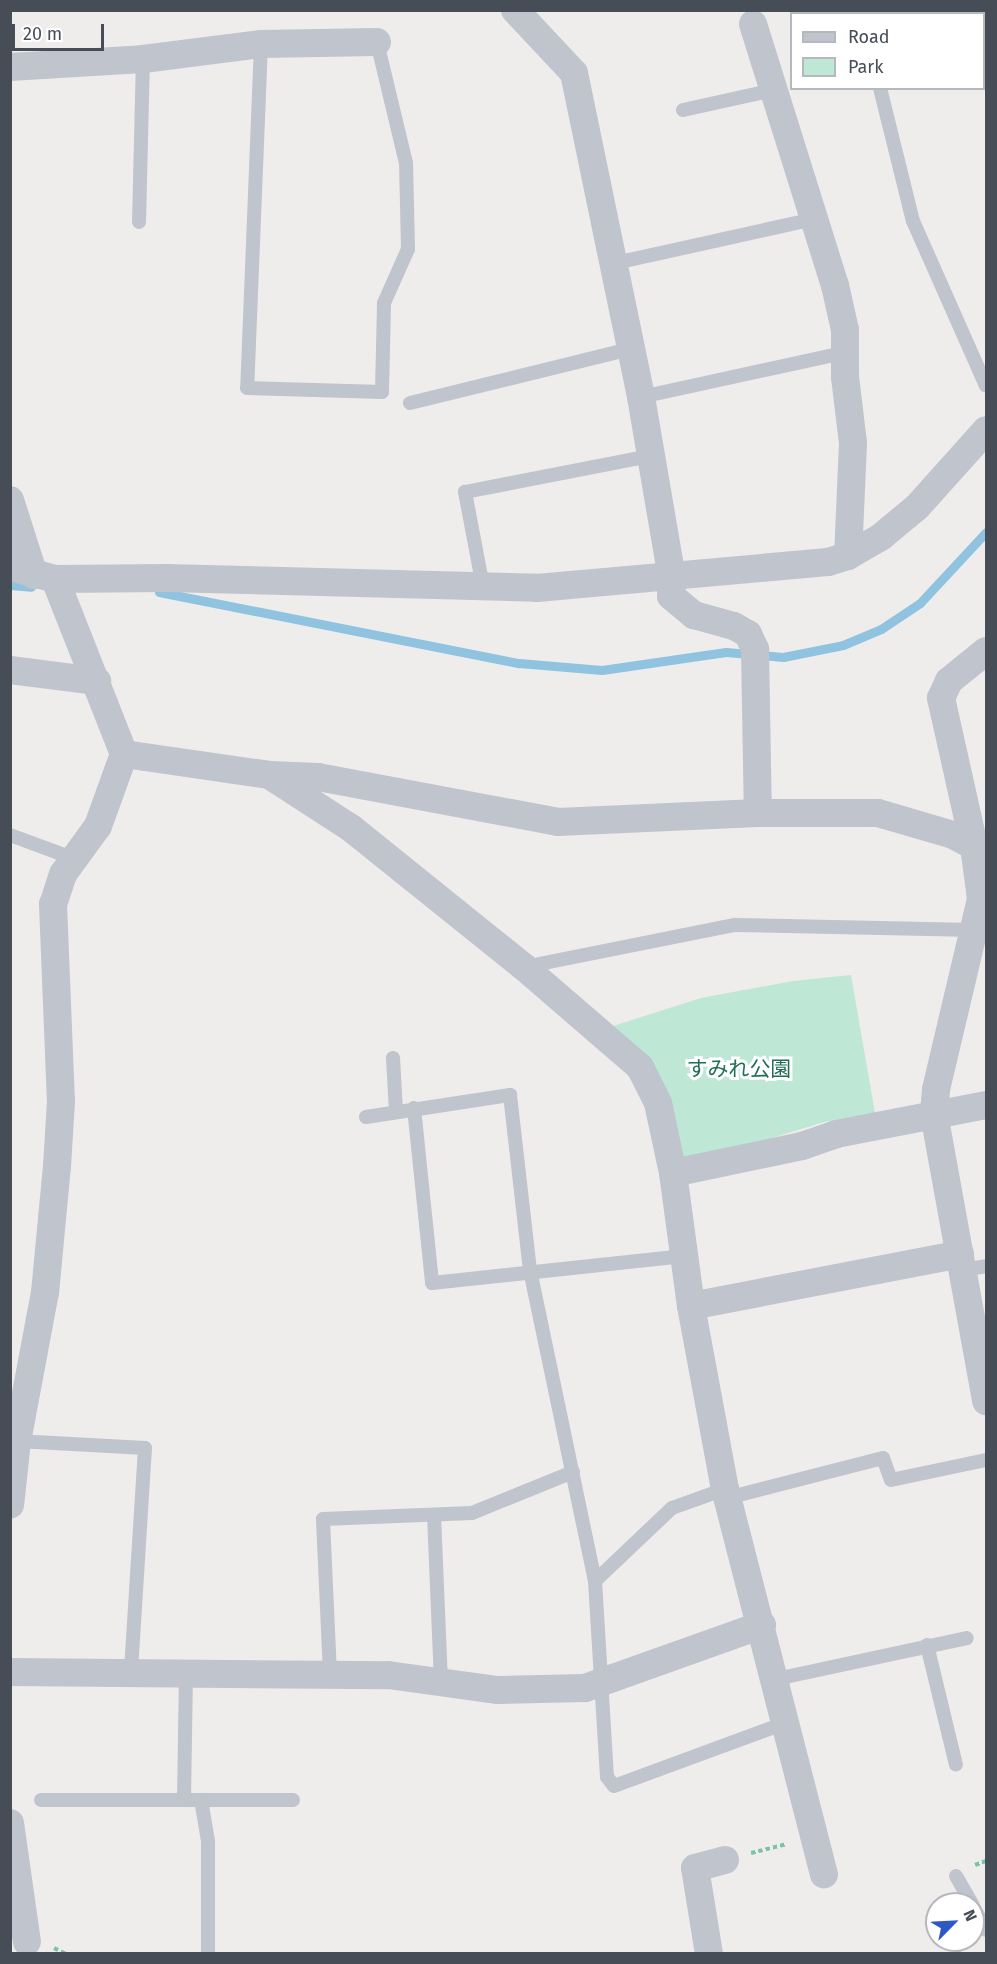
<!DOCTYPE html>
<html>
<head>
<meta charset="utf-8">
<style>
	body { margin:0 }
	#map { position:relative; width:997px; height:1964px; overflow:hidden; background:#efecec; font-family:"Fira Sans","Noto Sans JP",sans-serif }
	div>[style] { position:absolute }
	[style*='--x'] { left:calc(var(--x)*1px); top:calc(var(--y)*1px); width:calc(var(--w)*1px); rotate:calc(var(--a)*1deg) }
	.green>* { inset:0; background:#bee8d5 }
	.stream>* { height:9px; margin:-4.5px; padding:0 4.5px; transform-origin:4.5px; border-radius:4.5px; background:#90c3e0 }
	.path>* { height:4px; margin-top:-2px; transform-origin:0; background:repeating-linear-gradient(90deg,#7bc2aa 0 4.5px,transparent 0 7.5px) }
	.lane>* { height:14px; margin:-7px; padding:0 7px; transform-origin:7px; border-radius:7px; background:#bfc4cd }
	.street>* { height:28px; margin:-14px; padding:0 14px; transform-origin:14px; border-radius:14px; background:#bfc4cd }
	span { translate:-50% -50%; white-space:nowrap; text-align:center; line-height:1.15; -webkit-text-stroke:6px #fff; paint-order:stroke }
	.park-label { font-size:21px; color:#216f54 }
	.frame { position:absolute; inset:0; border:12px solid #474d57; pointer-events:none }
	.legend { position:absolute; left:790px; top:12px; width:195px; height:78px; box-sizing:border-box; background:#fff; border:2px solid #b5b8bc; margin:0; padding:8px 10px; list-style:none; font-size:18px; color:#474d57 }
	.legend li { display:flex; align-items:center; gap:12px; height:30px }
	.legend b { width:30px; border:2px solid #b5b8bc }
	.north { position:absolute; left:925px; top:1892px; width:60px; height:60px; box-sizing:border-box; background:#fff; border:2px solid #b5b8bc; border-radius:50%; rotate:66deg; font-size:16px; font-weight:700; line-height:24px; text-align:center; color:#474d57 }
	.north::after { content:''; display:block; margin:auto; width:21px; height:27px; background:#2e58c7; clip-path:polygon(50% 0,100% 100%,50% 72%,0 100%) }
	.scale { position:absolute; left:12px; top:24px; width:92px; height:27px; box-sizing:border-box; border:3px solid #474d57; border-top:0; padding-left:8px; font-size:18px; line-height:21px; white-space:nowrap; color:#474d57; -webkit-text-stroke:4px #fff; paint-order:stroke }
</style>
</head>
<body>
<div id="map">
	<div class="green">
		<div style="clip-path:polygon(851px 975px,875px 1113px,824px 1122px,759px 1142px,684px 1158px,613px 1026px,701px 998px,793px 981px)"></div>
	</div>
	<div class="stream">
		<div style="--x:10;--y:585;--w:21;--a:5"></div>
		<div style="--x:159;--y:592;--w:367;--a:11.2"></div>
		<div style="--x:519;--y:663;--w:83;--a:4.8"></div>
		<div style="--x:602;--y:670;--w:125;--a:-8.3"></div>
		<div style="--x:726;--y:652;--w:57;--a:5"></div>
		<div style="--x:783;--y:657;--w:61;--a:-11.3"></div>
		<div style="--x:843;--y:645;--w:41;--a:-22.8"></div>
		<div style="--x:881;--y:629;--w:47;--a:-33.7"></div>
		<div style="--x:920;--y:603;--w:97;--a:-47.1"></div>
	</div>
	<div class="path">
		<div style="--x:751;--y:1853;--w:37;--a:-14"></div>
		<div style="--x:975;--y:1865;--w:12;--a:-20"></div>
		<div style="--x:54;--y:1948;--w:13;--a:27"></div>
	</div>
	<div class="lane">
		<div style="--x:261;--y:44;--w:344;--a:92.3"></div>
		<div style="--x:247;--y:388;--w:135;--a:1.7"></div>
		<div style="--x:382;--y:392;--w:89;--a:-88.7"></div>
		<div style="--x:384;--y:303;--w:59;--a:-66"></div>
		<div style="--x:408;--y:249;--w:86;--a:-91.3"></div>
		<div style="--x:406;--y:163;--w:124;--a:-103.5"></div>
		<div style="--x:880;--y:88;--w:137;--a:76.1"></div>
		<div style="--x:913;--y:221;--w:180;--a:66.1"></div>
		<div style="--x:683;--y:110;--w:93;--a:-12.4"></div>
		<div style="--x:139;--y:222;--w:163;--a:-88.6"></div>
		<div style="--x:611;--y:264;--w:208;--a:-12.5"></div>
		<div style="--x:641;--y:397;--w:211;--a:-12.3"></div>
		<div style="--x:410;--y:403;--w:227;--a:-13.8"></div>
		<div style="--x:483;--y:587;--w:97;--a:-100.7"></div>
		<div style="--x:465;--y:492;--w:189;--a:-11"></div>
		<div style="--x:10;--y:835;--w:69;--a:20.3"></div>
		<div style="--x:524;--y:967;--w:215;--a:-11.3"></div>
		<div style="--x:735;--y:925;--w:240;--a:1.2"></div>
		<div style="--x:393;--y:1058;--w:53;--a:86.8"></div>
		<div style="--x:414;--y:1108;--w:176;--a:84.1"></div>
		<div style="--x:432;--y:1283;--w:254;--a:-6.1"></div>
		<div style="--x:366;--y:1117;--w:146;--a:-8.7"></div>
		<div style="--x:510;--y:1095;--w:176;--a:83.5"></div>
		<div style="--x:530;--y:1270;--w:318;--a:78.2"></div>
		<div style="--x:595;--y:1581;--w:196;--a:86.5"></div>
		<div style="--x:607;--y:1777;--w:11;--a:52"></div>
		<div style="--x:614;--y:1786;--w:185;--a:-20.2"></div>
		<div style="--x:962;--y:1270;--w:24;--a:-9"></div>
		<div style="--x:17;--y:1441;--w:128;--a:3.1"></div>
		<div style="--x:145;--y:1448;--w:225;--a:93.6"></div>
		<div style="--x:727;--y:1498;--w:161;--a:-14.4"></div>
		<div style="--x:883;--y:1458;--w:23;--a:70"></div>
		<div style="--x:891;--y:1480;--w:97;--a:-11.9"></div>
		<div style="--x:434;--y:1515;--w:167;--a:87.6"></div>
		<div style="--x:595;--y:1581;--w:106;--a:-43.5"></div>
		<div style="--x:672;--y:1508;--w:56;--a:-19.7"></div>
		<div style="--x:927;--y:1645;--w:123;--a:76.4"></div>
		<div style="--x:330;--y:1674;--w:155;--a:-92.6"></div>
		<div style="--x:323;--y:1519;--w:149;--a:-2.3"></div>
		<div style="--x:472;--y:1513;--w:109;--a:-22.1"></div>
		<div style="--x:776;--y:1679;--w:195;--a:-12.1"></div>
		<div style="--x:41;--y:1800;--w:252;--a:0"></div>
		<div style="--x:184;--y:1800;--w:127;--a:-89.1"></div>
		<div style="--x:201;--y:1800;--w:42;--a:80.3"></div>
		<div style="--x:208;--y:1841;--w:113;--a:90"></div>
		<div style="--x:956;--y:1876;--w:32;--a:60"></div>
		<div style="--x:973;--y:1906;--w:27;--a:62"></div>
	</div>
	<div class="street">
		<div style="--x:515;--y:10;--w:86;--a:46.9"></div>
		<div style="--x:574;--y:73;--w:331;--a:78.3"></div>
		<div style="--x:641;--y:397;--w:184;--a:80.3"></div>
		<div style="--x:672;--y:578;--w:18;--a:93"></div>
		<div style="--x:671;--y:596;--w:30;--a:40"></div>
		<div style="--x:694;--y:615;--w:41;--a:15.4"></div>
		<div style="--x:734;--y:626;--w:16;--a:30"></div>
		<div style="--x:748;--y:634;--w:17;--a:65"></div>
		<div style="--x:755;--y:649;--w:164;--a:89"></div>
		<div style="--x:753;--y:24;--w:274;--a:72.6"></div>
		<div style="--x:835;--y:285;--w:46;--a:77.5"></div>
		<div style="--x:845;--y:330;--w:47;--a:90"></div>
		<div style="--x:845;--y:377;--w:66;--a:83.1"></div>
		<div style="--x:853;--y:443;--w:113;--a:92.5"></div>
		<div style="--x:10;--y:67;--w:133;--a:-3.4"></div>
		<div style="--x:143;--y:59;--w:119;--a:-7.2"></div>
		<div style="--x:261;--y:44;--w:116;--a:-1"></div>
		<div style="--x:10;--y:500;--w:79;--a:72.3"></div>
		<div style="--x:10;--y:567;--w:47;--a:14.9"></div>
		<div style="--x:55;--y:579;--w:188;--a:68.5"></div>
		<div style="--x:124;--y:754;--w:77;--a:109.9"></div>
		<div style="--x:98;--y:826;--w:59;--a:126.1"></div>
		<div style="--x:63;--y:874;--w:32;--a:108"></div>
		<div style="--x:53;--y:904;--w:197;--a:87.7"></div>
		<div style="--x:61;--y:1101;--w:65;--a:93.5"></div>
		<div style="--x:57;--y:1166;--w:127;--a:95.4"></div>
		<div style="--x:45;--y:1292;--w:152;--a:100.6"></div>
		<div style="--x:17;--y:1441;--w:64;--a:96.2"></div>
		<div style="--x:55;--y:579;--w:112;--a:-0.5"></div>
		<div style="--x:167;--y:578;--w:370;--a:1.5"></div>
		<div style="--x:537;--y:588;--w:292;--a:-5.1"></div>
		<div style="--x:828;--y:562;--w:21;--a:-17"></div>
		<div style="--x:848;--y:556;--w:39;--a:-30"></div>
		<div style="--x:882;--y:536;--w:45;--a:-39.6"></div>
		<div style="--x:917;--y:507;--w:103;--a:-48.1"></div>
		<div style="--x:986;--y:651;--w:48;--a:141"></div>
		<div style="--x:949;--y:681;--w:19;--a:115"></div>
		<div style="--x:941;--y:698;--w:152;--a:77.4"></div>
		<div style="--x:974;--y:846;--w:53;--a:82.5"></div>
		<div style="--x:981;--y:899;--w:196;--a:103.3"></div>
		<div style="--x:936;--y:1090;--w:24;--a:95"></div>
		<div style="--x:934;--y:1114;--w:292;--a:79.7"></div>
		<div style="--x:10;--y:670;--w:88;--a:7.2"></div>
		<div style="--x:124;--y:754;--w:147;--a:8.2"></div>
		<div style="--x:269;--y:775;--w:98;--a:32.9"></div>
		<div style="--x:351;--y:828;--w:222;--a:38.8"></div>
		<div style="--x:524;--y:967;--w:153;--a:40.8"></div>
		<div style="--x:640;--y:1067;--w:40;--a:63.4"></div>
		<div style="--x:658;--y:1103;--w:72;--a:77.9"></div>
		<div style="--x:673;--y:1173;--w:132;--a:-11.8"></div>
		<div style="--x:802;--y:1146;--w:36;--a:-19"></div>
		<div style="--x:836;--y:1134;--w:153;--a:-10.9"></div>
		<div style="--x:271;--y:775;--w:47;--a:2.4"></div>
		<div style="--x:318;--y:777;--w:244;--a:10.6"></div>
		<div style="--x:558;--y:822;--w:200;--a:-2.6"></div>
		<div style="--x:758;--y:813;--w:120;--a:0"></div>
		<div style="--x:878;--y:813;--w:78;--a:16.3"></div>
		<div style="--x:953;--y:835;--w:24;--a:28"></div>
		<div style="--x:673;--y:1173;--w:134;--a:82.3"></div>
		<div style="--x:691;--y:1306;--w:186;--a:79.5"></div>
		<div style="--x:725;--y:1489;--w:398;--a:75.6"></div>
		<div style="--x:691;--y:1306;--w:274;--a:-10.9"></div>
		<div style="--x:10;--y:1672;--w:378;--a:0.5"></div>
		<div style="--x:388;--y:1675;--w:111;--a:7.8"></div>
		<div style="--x:498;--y:1690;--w:87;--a:-1.3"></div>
		<div style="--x:585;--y:1688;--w:188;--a:-19.6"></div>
		<div style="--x:10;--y:1823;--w:120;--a:81.9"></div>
		<div style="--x:709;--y:1954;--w:87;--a:-99.2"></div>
		<div style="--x:695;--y:1868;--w:31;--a:-15"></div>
	</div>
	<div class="park-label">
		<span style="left:739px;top:1069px">すみれ公園</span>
	</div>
	<div class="frame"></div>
	<ul class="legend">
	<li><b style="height:8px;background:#bfc4cd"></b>Road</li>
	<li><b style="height:16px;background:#bee8d5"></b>Park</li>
	</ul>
	<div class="north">N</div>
	<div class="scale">20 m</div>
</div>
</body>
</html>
